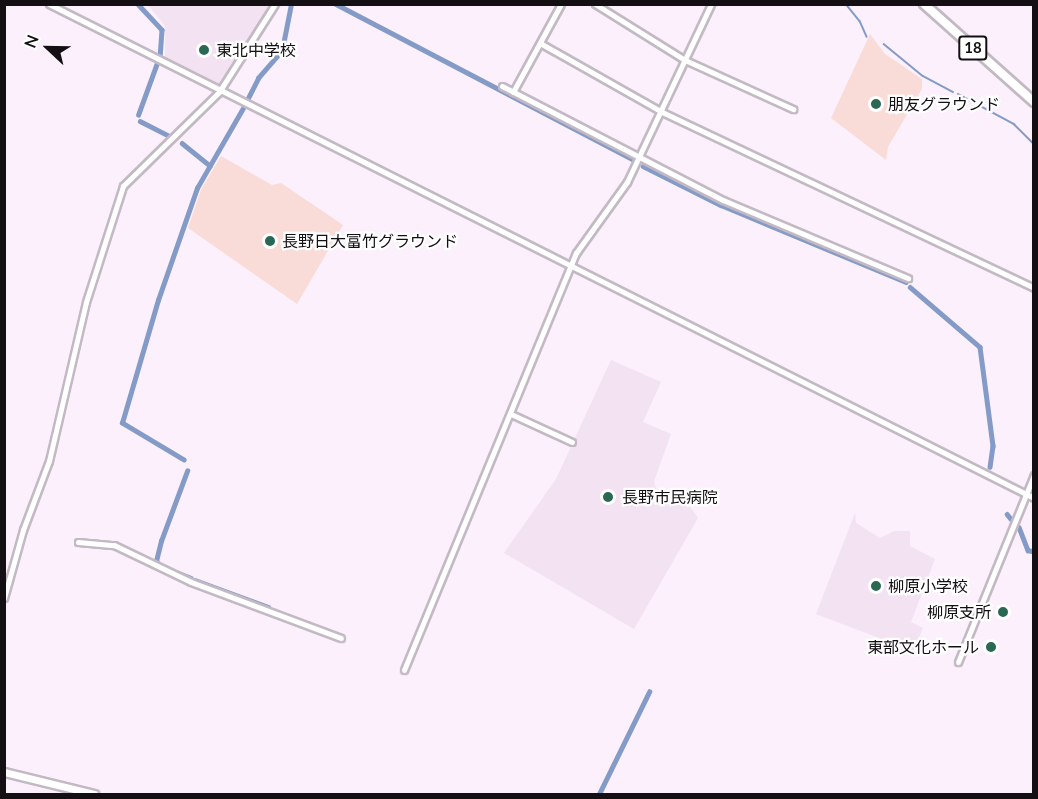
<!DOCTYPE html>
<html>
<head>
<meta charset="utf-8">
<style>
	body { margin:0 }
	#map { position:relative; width:1038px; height:799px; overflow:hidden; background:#fbf0fb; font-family:Lato,"Noto Sans JP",sans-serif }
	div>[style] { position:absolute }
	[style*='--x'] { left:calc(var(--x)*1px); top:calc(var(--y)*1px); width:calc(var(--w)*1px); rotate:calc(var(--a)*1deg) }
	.built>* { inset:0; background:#f2e2f2 }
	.green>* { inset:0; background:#f9dcd7 }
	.stream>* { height:1.5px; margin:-0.75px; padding:0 0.75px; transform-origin:0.75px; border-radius:0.75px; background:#849bc7 }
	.canal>* { height:4.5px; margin:-2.25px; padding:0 2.25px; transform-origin:2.25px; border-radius:2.25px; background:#849bc7 }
	.roads { filter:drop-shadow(2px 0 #c3b9c4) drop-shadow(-2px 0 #c3b9c4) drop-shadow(0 2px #c3b9c4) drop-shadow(0 -2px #c3b9c4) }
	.minor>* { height:5px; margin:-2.5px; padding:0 2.5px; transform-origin:2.5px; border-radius:2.5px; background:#fff }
	.major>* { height:7px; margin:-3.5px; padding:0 3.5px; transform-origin:3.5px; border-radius:3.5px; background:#fff }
	.highway>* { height:8px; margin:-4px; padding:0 4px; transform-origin:4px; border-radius:4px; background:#fff }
	.dots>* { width:16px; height:16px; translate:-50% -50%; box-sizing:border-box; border:3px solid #fff; border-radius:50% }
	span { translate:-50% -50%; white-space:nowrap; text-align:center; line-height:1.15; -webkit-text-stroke:4.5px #fff; paint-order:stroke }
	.shield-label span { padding:2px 4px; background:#fff; border:2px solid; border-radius:4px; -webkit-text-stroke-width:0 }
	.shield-label { font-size:15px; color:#130f13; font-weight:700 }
	.poi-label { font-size:16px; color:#130f13 }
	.left { translate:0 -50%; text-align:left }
	.right { translate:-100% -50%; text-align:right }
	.frame { position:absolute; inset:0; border:6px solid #130f13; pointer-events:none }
	.north { position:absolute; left:18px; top:18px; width:60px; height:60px; -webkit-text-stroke:4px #fff; paint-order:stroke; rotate:292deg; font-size:16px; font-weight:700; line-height:24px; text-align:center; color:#130f13 }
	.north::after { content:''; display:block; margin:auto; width:21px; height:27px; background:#130f13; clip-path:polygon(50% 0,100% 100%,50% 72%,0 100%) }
</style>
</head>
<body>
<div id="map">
	<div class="built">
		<div style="clip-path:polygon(148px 5px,271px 5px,219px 90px,165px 58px,165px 26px)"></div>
		<div style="clip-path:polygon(611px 360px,661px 382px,643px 422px,671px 434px,654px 481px,656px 489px,690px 507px,698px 518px,634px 629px,504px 553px,556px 479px)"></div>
		<div style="clip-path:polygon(855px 513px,856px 523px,880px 538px,894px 531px,910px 531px,910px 546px,935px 559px,911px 622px,923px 628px,913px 651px,816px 614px)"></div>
	</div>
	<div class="green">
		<div style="clip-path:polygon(870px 34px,885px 54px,922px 79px,922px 89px,888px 147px,886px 160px,831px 118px)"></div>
		<div style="clip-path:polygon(221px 156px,272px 185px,281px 183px,343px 225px,297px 304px,188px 228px,201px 190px)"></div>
	</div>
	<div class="stream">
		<div style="--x:846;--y:4;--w:22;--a:51"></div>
		<div style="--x:860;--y:21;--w:17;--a:66"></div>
		<div style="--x:884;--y:44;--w:50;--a:39.4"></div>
		<div style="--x:923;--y:76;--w:34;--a:28"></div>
		<div style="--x:958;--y:94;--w:64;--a:28.2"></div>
		<div style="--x:1014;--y:124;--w:28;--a:45"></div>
	</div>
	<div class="canal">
		<div style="--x:138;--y:4;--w:35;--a:47"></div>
		<div style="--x:162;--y:30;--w:26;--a:94"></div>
		<div style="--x:336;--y:4;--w:334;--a:27.6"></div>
		<div style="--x:246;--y:102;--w:27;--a:-63"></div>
		<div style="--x:258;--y:78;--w:37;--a:-49"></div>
		<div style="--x:282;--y:50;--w:47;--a:-78.9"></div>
		<div style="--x:138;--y:115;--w:55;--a:-69.9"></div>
		<div style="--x:140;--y:121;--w:34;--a:27"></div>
		<div style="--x:182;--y:143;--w:36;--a:39"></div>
		<div style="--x:643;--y:166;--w:87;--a:26.6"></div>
		<div style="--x:721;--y:205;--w:200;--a:22.6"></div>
		<div style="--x:910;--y:287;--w:92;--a:40.6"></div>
		<div style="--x:980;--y:347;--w:100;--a:82.5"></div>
		<div style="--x:993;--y:446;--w:21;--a:98"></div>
		<div style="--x:184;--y:460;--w:72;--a:-149.2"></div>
		<div style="--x:122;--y:423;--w:128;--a:-73.7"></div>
		<div style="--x:158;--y:300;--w:119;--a:-70.8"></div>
		<div style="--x:197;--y:188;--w:92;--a:-60.1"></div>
		<div style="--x:1007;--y:514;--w:6;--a:51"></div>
		<div style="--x:1019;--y:527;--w:25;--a:69"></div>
		<div style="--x:1028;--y:550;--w:6;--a:18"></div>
		<div style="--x:160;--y:566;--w:6;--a:-129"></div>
		<div style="--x:156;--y:561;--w:21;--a:-76"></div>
		<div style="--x:161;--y:541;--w:75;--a:-69.6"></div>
		<div style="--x:176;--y:572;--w:16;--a:22"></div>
		<div style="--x:195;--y:580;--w:78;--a:20.3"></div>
		<div style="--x:599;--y:794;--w:114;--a:-63.9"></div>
	</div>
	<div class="roads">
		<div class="minor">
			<div style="--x:49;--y:4;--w:1102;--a:26.63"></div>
			<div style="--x:595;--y:4;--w:106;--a:31.9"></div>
			<div style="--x:685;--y:60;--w:119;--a:24.4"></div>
			<div style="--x:540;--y:43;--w:140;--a:29.5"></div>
			<div style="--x:662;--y:112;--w:412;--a:25.3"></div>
			<div style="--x:502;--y:86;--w:249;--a:27.3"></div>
			<div style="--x:723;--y:200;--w:201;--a:22.9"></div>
			<div style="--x:513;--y:92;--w:100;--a:-61.4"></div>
			<div style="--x:511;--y:414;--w:67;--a:24.7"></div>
			<div style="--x:78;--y:542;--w:36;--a:5"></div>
			<div style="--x:114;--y:545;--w:85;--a:25.7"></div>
			<div style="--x:191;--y:582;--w:160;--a:20.5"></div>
			<div style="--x:4;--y:598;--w:71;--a:-74.4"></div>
			<div style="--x:23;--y:530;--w:74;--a:-69.4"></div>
			<div style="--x:49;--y:461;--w:163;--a:-76.9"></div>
			<div style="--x:86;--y:302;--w:122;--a:-72.3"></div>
			<div style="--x:123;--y:186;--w:134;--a:-44.4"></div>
			<div style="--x:219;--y:92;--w:104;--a:-57.5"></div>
			<div style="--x:958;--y:662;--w:202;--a:-67.9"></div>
			<div style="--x:404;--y:670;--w:451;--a:-67.6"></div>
			<div style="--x:576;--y:253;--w:87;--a:-54.3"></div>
			<div style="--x:627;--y:182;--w:197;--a:-64.7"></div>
		</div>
		<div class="major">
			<div style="--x:4;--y:772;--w:93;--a:13.7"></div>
		</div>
		<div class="highway">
			<div style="--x:924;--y:4;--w:147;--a:41.7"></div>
		</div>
	</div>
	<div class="dots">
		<div style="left:204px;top:50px;background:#2a6854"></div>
		<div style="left:876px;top:104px;background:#2a6854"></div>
		<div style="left:270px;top:241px;background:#2a6854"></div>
		<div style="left:608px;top:497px;background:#2a6854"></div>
		<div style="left:876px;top:586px;background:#2a6854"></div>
		<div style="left:1003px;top:612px;background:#2a6854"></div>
		<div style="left:991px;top:647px;background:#2a6854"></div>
	</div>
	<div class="shield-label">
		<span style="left:973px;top:48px">18</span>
	</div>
	<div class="poi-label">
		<span class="left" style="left:216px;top:50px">東北中学校</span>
		<span class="left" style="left:888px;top:104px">朋友グラウンド</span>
		<span class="left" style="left:282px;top:241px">長野日大富竹グラウンド</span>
		<span class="left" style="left:622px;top:497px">長野市民病院</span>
		<span class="left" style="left:888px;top:586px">柳原小学校</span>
		<span class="right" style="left:991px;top:612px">柳原支所</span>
		<span class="right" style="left:979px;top:647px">東部文化ホール</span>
	</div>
	<div class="frame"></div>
	<div class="north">N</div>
</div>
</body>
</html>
